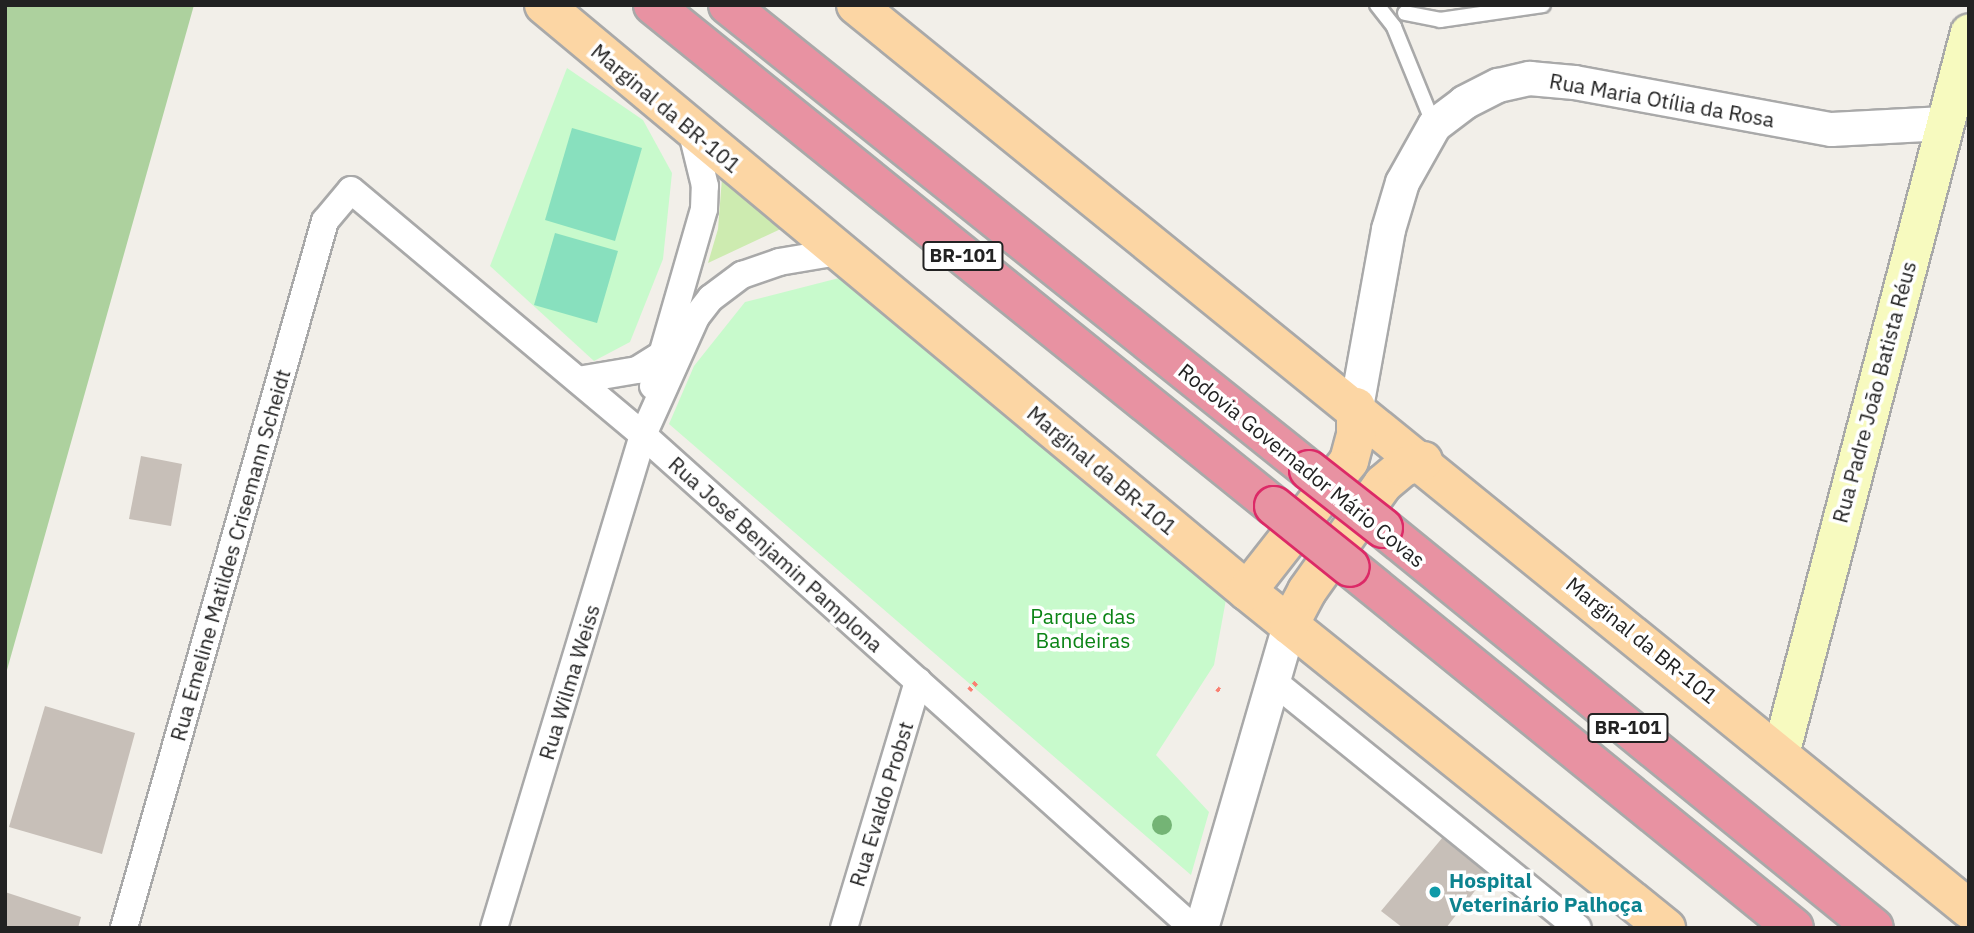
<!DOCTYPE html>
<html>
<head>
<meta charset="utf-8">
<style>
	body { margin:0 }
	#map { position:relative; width:1974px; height:933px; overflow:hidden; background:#f2efe9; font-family:"IBM Plex Sans",sans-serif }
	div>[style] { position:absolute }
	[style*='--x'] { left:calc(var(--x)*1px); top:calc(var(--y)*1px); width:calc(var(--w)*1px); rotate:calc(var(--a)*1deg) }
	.grass>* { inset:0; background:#cdebb0 }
	.forest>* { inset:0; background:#add19e }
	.park>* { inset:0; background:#c8facc }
	.pitch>* { inset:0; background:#88e0be }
	.building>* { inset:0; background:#c7bfb8 }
	.path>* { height:4.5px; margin-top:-2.25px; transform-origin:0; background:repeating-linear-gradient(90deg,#fa8072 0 3.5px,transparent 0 7px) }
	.roads { filter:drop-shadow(2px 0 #a9a9a9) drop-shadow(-2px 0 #a9a9a9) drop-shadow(0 2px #a9a9a9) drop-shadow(0 -2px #a9a9a9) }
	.service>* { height:14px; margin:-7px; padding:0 7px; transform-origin:7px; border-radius:7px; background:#fff }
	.minor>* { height:26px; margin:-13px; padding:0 13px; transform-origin:13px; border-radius:13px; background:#fff }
	.tertiary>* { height:33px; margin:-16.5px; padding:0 16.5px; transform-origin:16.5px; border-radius:16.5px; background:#fff }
	.secondary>* { height:37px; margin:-18.5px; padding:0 18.5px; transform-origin:18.5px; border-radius:18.5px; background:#f7fabf }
	.primary>* { height:38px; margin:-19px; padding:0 19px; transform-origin:19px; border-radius:19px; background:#fcd6a4 }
	.motorway>* { height:38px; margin:-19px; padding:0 19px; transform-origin:19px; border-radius:19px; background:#e892a2 }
	.bridges { filter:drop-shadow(2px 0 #dc2a67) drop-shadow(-2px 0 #dc2a67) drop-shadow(0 2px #dc2a67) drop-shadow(0 -2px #dc2a67) }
	.motorway-bridge>* { height:38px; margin:-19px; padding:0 19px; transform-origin:19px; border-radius:19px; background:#e892a2 }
	.trees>* { width:20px; height:20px; margin:-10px; border-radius:50%; background:#74b475 }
	.dots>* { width:19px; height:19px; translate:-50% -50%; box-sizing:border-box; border:4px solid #fff; border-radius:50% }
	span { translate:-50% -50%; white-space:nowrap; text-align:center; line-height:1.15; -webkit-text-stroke:7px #fff; paint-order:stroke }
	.shield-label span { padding:2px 5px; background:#fff; border:2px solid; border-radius:5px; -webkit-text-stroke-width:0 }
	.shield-label { font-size:19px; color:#222; font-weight:700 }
	.street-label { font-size:21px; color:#222 }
	.park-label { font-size:21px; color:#0c8416 }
	.culture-label { font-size:21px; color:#0d838f; font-weight:700 }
	.left { translate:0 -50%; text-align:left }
	.frame { position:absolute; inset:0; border:7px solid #222; pointer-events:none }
</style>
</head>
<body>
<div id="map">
	<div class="grass">
		<div style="clip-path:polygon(722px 178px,785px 227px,708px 263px,718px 229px)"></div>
	</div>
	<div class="forest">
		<div style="clip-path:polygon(5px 5px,194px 5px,5px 677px)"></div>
	</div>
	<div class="park">
		<div style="clip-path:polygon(567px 68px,643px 120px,672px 173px,663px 259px,630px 342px,594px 361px,490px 266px)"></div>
		<div style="clip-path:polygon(843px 277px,1227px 594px,1214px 665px,1156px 755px,1209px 812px,1191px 875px,669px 424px,694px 366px,745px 302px)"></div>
	</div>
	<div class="pitch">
		<div style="clip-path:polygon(572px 128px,642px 148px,615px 241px,545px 220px)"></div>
		<div style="clip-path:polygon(555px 233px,618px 251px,597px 323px,534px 305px)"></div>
	</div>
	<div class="building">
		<div style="clip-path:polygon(141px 456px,182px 464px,171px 526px,129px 519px)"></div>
		<div style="clip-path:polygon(45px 706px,135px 733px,102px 854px,9px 827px)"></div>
		<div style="clip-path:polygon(1443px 837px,1488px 874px,1446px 928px,1403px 928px,1381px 911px)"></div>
		<div style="clip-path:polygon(5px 892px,81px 917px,78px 928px,5px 928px)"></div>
	</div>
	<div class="path">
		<div style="--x:1217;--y:688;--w:5;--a:37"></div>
		<div style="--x:969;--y:690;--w:12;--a:-48"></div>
	</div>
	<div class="roads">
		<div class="service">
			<div style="--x:1377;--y:5;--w:28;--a:52"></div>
			<div style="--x:1394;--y:27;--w:106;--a:67.8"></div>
			<div style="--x:1405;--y:13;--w:36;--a:11"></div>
			<div style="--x:1440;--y:20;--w:104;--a:-8.3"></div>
		</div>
		<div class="minor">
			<div style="--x:578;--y:380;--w:60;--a:-9.6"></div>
			<div style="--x:637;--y:370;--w:25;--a:-32"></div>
			<div style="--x:653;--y:386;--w:184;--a:-73.9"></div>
			<div style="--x:704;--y:209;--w:23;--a:-88"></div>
			<div style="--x:705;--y:186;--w:59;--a:-103.8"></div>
			<div style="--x:1273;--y:681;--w:392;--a:39"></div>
			<div style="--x:124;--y:928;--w:735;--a:-74.13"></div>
			<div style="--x:325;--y:221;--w:40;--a:-50"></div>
			<div style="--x:351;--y:190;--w:381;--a:40"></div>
			<div style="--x:643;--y:435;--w:739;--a:41.87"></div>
			<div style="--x:494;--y:928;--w:515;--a:-73.18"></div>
			<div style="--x:643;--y:435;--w:129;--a:-65.8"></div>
			<div style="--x:696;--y:317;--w:24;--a:-52"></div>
			<div style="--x:711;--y:298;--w:39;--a:-37"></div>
			<div style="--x:742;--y:275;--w:39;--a:-19"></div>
			<div style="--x:779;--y:262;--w:60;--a:-9.6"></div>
			<div style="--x:844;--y:928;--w:258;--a:-73.3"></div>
		</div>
		<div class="tertiary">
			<div style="--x:1356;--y:407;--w:181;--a:-79.8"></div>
			<div style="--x:1388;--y:229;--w:49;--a:-73.4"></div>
			<div style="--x:1402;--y:182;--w:65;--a:-60.7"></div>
			<div style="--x:1434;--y:125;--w:38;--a:-37"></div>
			<div style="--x:1464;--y:102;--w:38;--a:-27"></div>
			<div style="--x:1498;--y:85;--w:32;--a:-13"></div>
			<div style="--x:1529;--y:78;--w:45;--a:5.1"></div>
			<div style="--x:1574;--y:82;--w:261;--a:10.4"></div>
			<div style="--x:1831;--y:129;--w:113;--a:-3"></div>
			<div style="--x:1201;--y:928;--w:316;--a:-73.8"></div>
		</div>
		<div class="secondary">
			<div style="--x:1780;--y:754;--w:746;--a:-75.33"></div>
		</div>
		<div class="primary">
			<div style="--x:544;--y:5;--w:915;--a:39.81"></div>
			<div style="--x:1247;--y:591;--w:538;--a:38.81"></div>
			<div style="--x:856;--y:5;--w:1434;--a:39.08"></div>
			<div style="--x:1247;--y:591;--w:165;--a:-51.9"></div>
			<div style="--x:1349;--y:461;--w:28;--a:-75"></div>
			<div style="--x:1356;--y:434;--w:27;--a:-90"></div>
			<div style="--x:1289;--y:625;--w:38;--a:-62"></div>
			<div style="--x:1307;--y:591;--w:131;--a:-54.6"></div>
			<div style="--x:1383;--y:484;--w:26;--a:-40"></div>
			<div style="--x:1403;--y:467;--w:21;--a:-17"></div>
		</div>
		<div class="motorway">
			<div style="--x:653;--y:5;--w:798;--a:38.9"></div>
			<div style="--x:728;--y:5;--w:744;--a:38.67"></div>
			<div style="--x:1383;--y:528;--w:633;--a:39.17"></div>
			<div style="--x:1350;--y:567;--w:572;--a:39.11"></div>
		</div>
	</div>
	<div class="bridges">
		<div class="motorway-bridge">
			<div style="--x:1309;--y:470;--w:94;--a:38.1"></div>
			<div style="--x:1274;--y:506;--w:97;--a:38.8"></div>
		</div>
	</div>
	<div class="trees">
		<div style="left:1162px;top:825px"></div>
	</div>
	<div class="dots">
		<div style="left:1435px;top:892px;background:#0f9aa8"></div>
	</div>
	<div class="shield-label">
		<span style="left:963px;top:256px">BR-101</span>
		<span style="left:1628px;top:728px">BR-101</span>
	</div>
	<div class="street-label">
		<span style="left:1662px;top:100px;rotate:10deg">Rua Maria Otília da Rosa</span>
		<span style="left:666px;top:108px;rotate:40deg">Marginal da BR-101</span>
		<span style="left:1874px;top:392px;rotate:-75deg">Rua Padre João Batista Réus</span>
		<span style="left:1302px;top:465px;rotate:39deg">Rodovia Governador Mário Covas</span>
		<span style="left:1102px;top:470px;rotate:40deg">Marginal da BR-101</span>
		<span style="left:776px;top:554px;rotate:42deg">Rua José Benjamin Pamplona</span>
		<span style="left:230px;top:555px;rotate:-74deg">Rua Emeline Matildes Crisemann Scheidt</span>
		<span style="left:1642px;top:640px;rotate:39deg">Marginal da BR-101</span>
		<span style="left:569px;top:682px;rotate:-73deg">Rua Wilma Weiss</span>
		<span style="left:881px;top:804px;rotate:-73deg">Rua Evaldo Probst</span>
	</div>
	<div class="park-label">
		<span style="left:1083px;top:628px">Parque das<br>Bandeiras</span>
	</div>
	<div class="culture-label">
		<span class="left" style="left:1449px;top:892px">Hospital<br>Veterinário Palhoça</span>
	</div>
	<div class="frame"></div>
</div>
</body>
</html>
